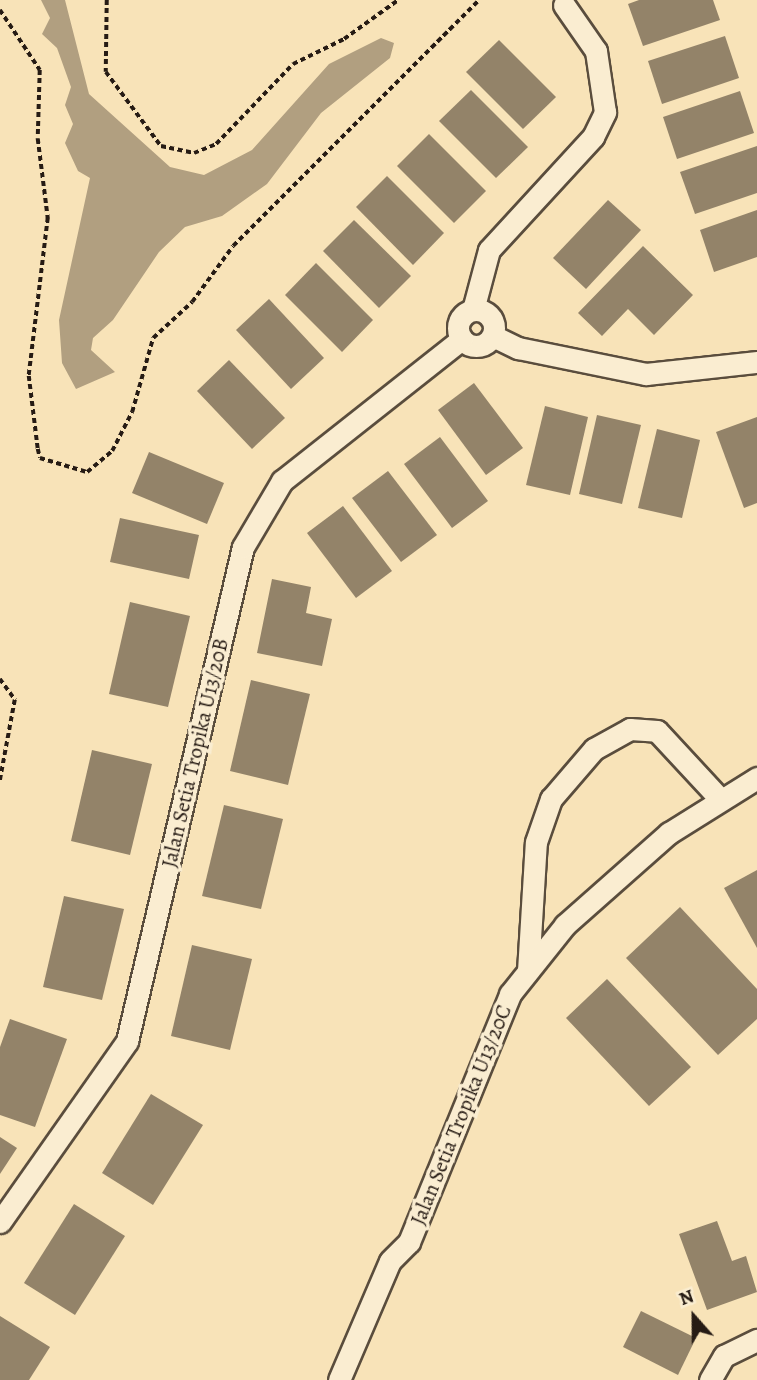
<!DOCTYPE html>
<html>
<head>
<meta charset="utf-8">
<style>
	body { margin:0 }
	#map { position:relative; width:757px; height:1380px; overflow:hidden; background:#f8e3b8; font-family:Alegreya,serif }
	div>[style] { position:absolute }
	[style*='--x'] { left:calc(var(--x)*1px); top:calc(var(--y)*1px); width:calc(var(--w)*1px); rotate:calc(var(--a)*1deg) }
	.water>* { inset:0; background:#b19f80 }
	.building>* { inset:0; background:#938369 }
	.path>* { height:3.5px; margin-top:-1.75px; transform-origin:0; background:repeating-linear-gradient(90deg,#261b14 0 5px,transparent 0 8.5px) }
	.roads { filter:drop-shadow(2px 0 #5a4d3d) drop-shadow(-2px 0 #5a4d3d) drop-shadow(0 2px #5a4d3d) drop-shadow(0 -2px #5a4d3d) }
	.minor>* { height:21px; margin:-10.5px; padding:0 10.5px; transform-origin:10.5px; border-radius:10.5px; background:#faedd1 }
	.minor>.ring { margin:-10.5px; padding:0; box-sizing:content-box; background:none; border:21px solid #faedd1; border-radius:50% }
	span { translate:-50% -50%; white-space:nowrap; text-align:center; line-height:1.15; -webkit-text-stroke:7px #faedd1; paint-order:stroke }
	.street-label { font-size:21px; color:#261b14 }
	.north { position:absolute; left:659px; top:1282px; width:70px; height:70px; -webkit-text-stroke:5px #faedd1; paint-order:stroke; rotate:339deg; font-size:19px; font-weight:700; line-height:28px; text-align:center; color:#261b14 }
	.north::after { content:''; display:block; margin:auto; width:24px; height:32px; background:#261b14; clip-path:polygon(50% 0,100% 100%,50% 72%,0 100%) }
</style>
</head>
<body>
<div id="map">
	<div class="water">
		<div style="clip-path:polygon(41px 0,65px 0,89px 94px,170px 167px,204px 175px,252px 150px,329px 64px,381px 38px,394px 43px,390px 58px,321px 113px,267px 184px,222px 216px,185px 227px,159px 252px,113px 320px,93px 338px,91px 350px,115px 372px,76px 389px,62px 363px,59px 320px,90px 178px,78px 171px,65px 143px,73px 124px,65px 105px,71px 87px,57px 48px,42px 34px,50px 18px)"></div>
	</div>
	<div class="building">
		<div style="clip-path:polygon(639px 0,713px 0,720px 20px,643px 46px,628px 4px)"></div>
		<div style="clip-path:polygon(725px 36px,739px 78px,662px 104px,648px 61px)"></div>
		<div style="clip-path:polygon(499px 40px,556px 97px,523px 129px,466px 72px)"></div>
		<div style="clip-path:polygon(471px 90px,528px 147px,496px 178px,439px 121px)"></div>
		<div style="clip-path:polygon(740px 91px,754px 133px,677px 159px,663px 117px)"></div>
		<div style="clip-path:polygon(429px 134px,486px 191px,454px 223px,397px 166px)"></div>
		<div style="clip-path:polygon(757px 146px,757px 193px,695px 214px,680px 172px)"></div>
		<div style="clip-path:polygon(387px 176px,444px 233px,413px 265px,356px 207px)"></div>
		<div style="clip-path:polygon(608px 200px,641px 230px,586px 289px,553px 258px)"></div>
		<div style="clip-path:polygon(757px 210px,757px 257px,714px 272px,700px 230px)"></div>
		<div style="clip-path:polygon(354px 220px,411px 276px,379px 308px,323px 251px)"></div>
		<div style="clip-path:polygon(643px 246px,693px 295px,654px 335px,628px 309px,602px 336px,578px 313px)"></div>
		<div style="clip-path:polygon(316px 263px,373px 320px,342px 352px,285px 295px)"></div>
		<div style="clip-path:polygon(269px 299px,324px 358px,291px 389px,236px 330px)"></div>
		<div style="clip-path:polygon(229px 360px,285px 418px,252px 449px,197px 391px)"></div>
		<div style="clip-path:polygon(474px 383px,523px 448px,486px 475px,438px 410px)"></div>
		<div style="clip-path:polygon(545px 406px,588px 417px,570px 495px,526px 485px)"></div>
		<div style="clip-path:polygon(597px 415px,641px 425px,622px 504px,579px 494px)"></div>
		<div style="clip-path:polygon(757px 417px,757px 503px,744px 508px,716px 432px)"></div>
		<div style="clip-path:polygon(657px 429px,700px 440px,682px 518px,638px 508px)"></div>
		<div style="clip-path:polygon(440px 437px,488px 501px,452px 528px,404px 464px)"></div>
		<div style="clip-path:polygon(149px 452px,224px 483px,207px 524px,132px 493px)"></div>
		<div style="clip-path:polygon(388px 471px,437px 535px,401px 562px,352px 498px)"></div>
		<div style="clip-path:polygon(343px 506px,392px 571px,356px 598px,307px 533px)"></div>
		<div style="clip-path:polygon(120px 518px,199px 535px,189px 579px,110px 562px)"></div>
		<div style="clip-path:polygon(272px 579px,311px 587px,306px 613px,332px 619px,322px 666px,257px 653px)"></div>
		<div style="clip-path:polygon(130px 602px,190px 616px,168px 707px,109px 694px)"></div>
		<div style="clip-path:polygon(251px 680px,310px 694px,288px 785px,230px 771px)"></div>
		<div style="clip-path:polygon(92px 750px,152px 764px,130px 855px,71px 841px)"></div>
		<div style="clip-path:polygon(224px 805px,283px 819px,261px 909px,202px 896px)"></div>
		<div style="clip-path:polygon(757px 870px,757px 948px,724px 888px)"></div>
		<div style="clip-path:polygon(64px 896px,124px 909px,102px 1000px,43px 987px)"></div>
		<div style="clip-path:polygon(680px 907px,757px 989px,757px 1019px,718px 1055px,626px 958px)"></div>
		<div style="clip-path:polygon(192px 945px,252px 959px,230px 1050px,171px 1036px)"></div>
		<div style="clip-path:polygon(607px 979px,691px 1067px,649px 1106px,566px 1018px)"></div>
		<div style="clip-path:polygon(10px 1019px,67px 1039px,35px 1127px,0 1115px,0 1047px)"></div>
		<div style="clip-path:polygon(151px 1094px,203px 1125px,153px 1205px,102px 1173px)"></div>
		<div style="clip-path:polygon(0 1137px,17px 1148px,0 1174px)"></div>
		<div style="clip-path:polygon(74px 1204px,125px 1236px,75px 1315px,24px 1283px)"></div>
		<div style="clip-path:polygon(717px 1221px,732px 1261px,746px 1256px,757px 1292px,707px 1310px,679px 1234px)"></div>
		<div style="clip-path:polygon(641px 1311px,696px 1338px,678px 1375px,623px 1347px)"></div>
		<div style="clip-path:polygon(0 1316px,50px 1347px,29px 1380px,0 1380px)"></div>
	</div>
	<div class="path">
		<div style="--x:107;--y:0;--w:72;--a:90.8"></div>
		<div style="--x:106;--y:72;--w:92;--a:53.4"></div>
		<div style="--x:161;--y:146;--w:34;--a:12"></div>
		<div style="--x:194;--y:153;--w:24;--a:-22"></div>
		<div style="--x:216;--y:144;--w:111;--a:-46.1"></div>
		<div style="--x:293;--y:64;--w:57;--a:-26.1"></div>
		<div style="--x:344;--y:39;--w:67;--a:-35.8"></div>
		<div style="--x:0;--y:10;--w:72;--a:56.3"></div>
		<div style="--x:40;--y:70;--w:69;--a:91.7"></div>
		<div style="--x:38;--y:139;--w:80;--a:82.8"></div>
		<div style="--x:48;--y:218;--w:159;--a:96.9"></div>
		<div style="--x:29;--y:376;--w:74;--a:83"></div>
		<div style="--x:38;--y:449;--w:9;--a:77"></div>
		<div style="--x:40;--y:458;--w:49;--a:16.6"></div>
		<div style="--x:87;--y:472;--w:33;--a:-40"></div>
		<div style="--x:112;--y:451;--w:44;--a:-62.9"></div>
		<div style="--x:132;--y:412;--w:77;--a:-74.2"></div>
		<div style="--x:153;--y:338;--w:53;--a:-42.7"></div>
		<div style="--x:192;--y:302;--w:69;--a:-53.8"></div>
		<div style="--x:233;--y:246;--w:348;--a:-45"></div>
		<div style="--x:0;--y:679;--w:26;--a:54"></div>
		<div style="--x:15;--y:700;--w:82;--a:100.5"></div>
	</div>
	<div class="roads">
		<div class="minor">
			<div class="ring" style="left:458px;top:310px;width:15px;height:15px"></div>
			<div style="--x:473;--y:310;--w:62;--a:-75.1"></div>
			<div style="--x:489;--y:250;--w:154;--a:-47.4"></div>
			<div style="--x:593;--y:137;--w:28;--a:-64"></div>
			<div style="--x:605;--y:112;--w:62;--a:-98.4"></div>
			<div style="--x:596;--y:51;--w:56;--a:-124.8"></div>
			<div style="--x:493;--y:336;--w:28;--a:26"></div>
			<div style="--x:518;--y:348;--w:131;--a:11.5"></div>
			<div style="--x:646;--y:374;--w:112;--a:-6.2"></div>
			<div style="--x:528;--y:971;--w:129;--a:-86.5"></div>
			<div style="--x:536;--y:842;--w:46;--a:-70.8"></div>
			<div style="--x:551;--y:799;--w:66;--a:-49.3"></div>
			<div style="--x:594;--y:749;--w:41;--a:-29.1"></div>
			<div style="--x:630;--y:729;--w:27;--a:4"></div>
			<div style="--x:657;--y:731;--w:94;--a:47.2"></div>
			<div style="--x:0;--y:1222;--w:221;--a:-54.9"></div>
			<div style="--x:127;--y:1041;--w:507;--a:-76.79"></div>
			<div style="--x:243;--y:547;--w:77;--a:-59.4"></div>
			<div style="--x:282;--y:481;--w:229;--a:-38.3"></div>
			<div style="--x:339;--y:1380;--w:129;--a:-66.8"></div>
			<div style="--x:390;--y:1261;--w:27;--a:-45"></div>
			<div style="--x:409;--y:1242;--w:268;--a:-67.8"></div>
			<div style="--x:510;--y:994;--w:88;--a:-51.4"></div>
			<div style="--x:565;--y:925;--w:139;--a:-41.5"></div>
			<div style="--x:669;--y:833;--w:104;--a:-32"></div>
			<div style="--x:710;--y:1380;--w:28;--a:-60"></div>
			<div style="--x:724;--y:1356;--w:37;--a:-26"></div>
		</div>
	</div>
	<div class="street-label">
		<span style="left:195px;top:753px;rotate:-77deg">Jalan Setia Tropika U13/20B</span>
		<span style="left:461px;top:1115px;rotate:-68deg">Jalan Setia Tropika U13/20C</span>
	</div>
	<div class="north">N</div>
</div>
</body>
</html>
